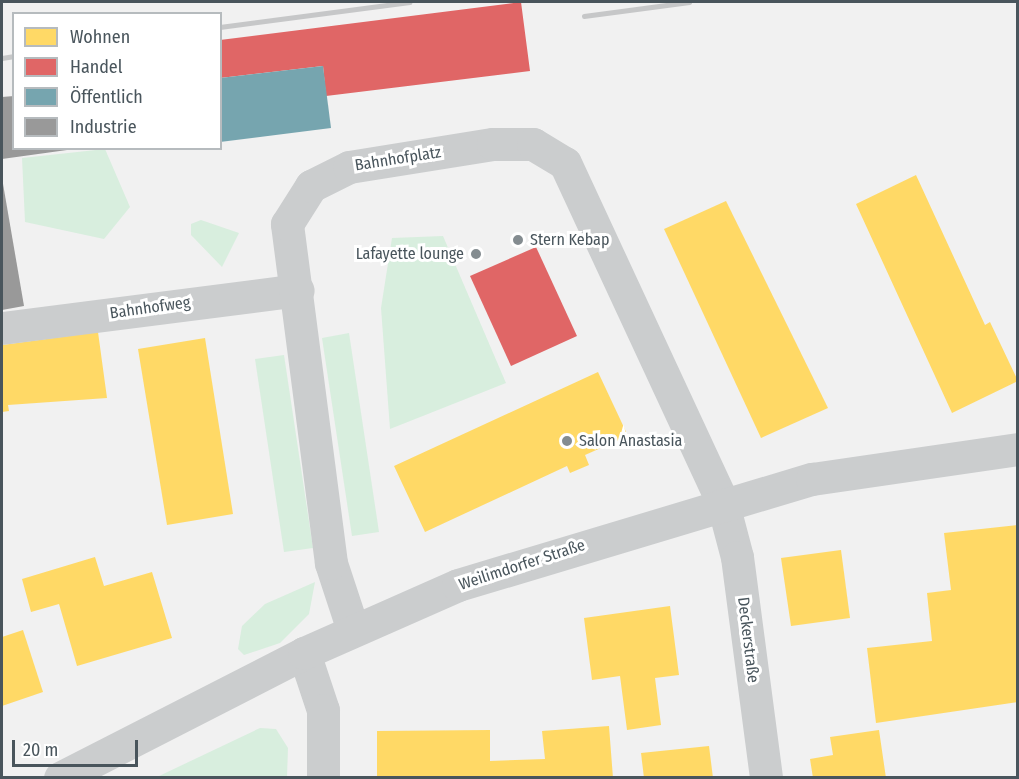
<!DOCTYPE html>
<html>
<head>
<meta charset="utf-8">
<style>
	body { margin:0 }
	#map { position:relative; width:1019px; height:779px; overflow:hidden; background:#f1f1f1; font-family:"Fira Sans Condensed",sans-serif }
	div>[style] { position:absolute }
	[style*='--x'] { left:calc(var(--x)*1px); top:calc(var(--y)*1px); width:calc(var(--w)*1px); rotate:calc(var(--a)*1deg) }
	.green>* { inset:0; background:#d8eede }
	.homes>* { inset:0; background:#ffd966 }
	.shops>* { inset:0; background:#e06666 }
	.public>* { inset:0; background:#76a5af }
	.industry>* { inset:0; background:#999 }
	.street>* { height:33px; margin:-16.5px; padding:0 16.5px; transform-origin:16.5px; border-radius:16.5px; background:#cbcdce }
	.rail>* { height:4.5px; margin:-2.25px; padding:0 2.25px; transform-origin:2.25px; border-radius:2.25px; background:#c6c7c8 }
	.dots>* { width:16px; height:16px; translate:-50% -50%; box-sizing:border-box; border:3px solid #fff; border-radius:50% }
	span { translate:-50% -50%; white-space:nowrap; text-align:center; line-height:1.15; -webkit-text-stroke:6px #fff; paint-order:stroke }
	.street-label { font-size:16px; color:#49555c }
	.poi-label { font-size:16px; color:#49555c }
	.left { translate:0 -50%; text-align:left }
	.right { translate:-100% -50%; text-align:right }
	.frame { position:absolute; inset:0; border:3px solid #49555c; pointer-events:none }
	.legend { position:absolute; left:12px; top:12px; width:210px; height:138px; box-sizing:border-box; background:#fff; border:2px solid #b6bbbe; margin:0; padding:8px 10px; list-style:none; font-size:18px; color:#49555c }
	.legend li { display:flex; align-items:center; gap:12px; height:30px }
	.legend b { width:30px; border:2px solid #b6bbbe }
	.scale { position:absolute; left:12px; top:740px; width:126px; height:27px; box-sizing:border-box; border:3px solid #49555c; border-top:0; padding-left:8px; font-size:18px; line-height:21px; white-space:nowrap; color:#49555c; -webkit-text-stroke:4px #fff; paint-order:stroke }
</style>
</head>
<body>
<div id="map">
	<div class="green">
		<div style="clip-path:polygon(105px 149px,130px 207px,104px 239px,25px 222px,22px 158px)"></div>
		<div style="clip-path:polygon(201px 220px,239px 233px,222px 267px,191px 235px,191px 224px)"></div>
		<div style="clip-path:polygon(443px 236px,506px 383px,390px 429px,381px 308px,392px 238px)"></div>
		<div style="clip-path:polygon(349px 333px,379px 532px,352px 536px,322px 338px)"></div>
		<div style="clip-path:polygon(284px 355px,313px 548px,284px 552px,255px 359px)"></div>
		<div style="clip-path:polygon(315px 582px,309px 614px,280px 643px,244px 655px,238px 649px,242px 626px,265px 604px)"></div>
		<div style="clip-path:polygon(260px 728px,276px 729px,288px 748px,287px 777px,157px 777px)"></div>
	</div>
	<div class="homes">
		<div style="clip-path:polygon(916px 175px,985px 325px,990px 322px,1018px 381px,952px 413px,856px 204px)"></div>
		<div style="clip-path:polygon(726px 201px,828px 408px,761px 438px,664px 229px)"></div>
		<div style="clip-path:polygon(98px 332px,107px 398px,8px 405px,9px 411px,2px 412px,2px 345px)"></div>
		<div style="clip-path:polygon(205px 338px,233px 514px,167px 525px,138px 349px)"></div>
		<div style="clip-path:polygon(598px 372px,628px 436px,585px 455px,589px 465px,570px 473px,567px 466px,425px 532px,394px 466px)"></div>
		<div style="clip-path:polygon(1018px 525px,1018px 702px,876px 723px,867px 648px,932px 641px,927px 593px,951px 590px,944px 533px)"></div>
		<div style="clip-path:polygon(841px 550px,850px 618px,791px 626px,781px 558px)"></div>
		<div style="clip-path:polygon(95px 557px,104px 586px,152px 572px,172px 638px,77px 666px,59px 604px,31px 612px,22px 579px)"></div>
		<div style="clip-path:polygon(670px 606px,679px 675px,655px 678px,661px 725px,627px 730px,620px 676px,592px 680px,584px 618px)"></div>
		<div style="clip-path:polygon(23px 630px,43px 692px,2px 706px,2px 637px)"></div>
		<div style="clip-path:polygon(609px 726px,613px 778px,377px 778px,377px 731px,490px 730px,490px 761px,545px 759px,542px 731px)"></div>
		<div style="clip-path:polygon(879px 730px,886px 778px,813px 778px,810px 759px,833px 755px,830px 737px)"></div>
		<div style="clip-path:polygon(709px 746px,713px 778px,644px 778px,641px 753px)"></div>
	</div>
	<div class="shops">
		<div style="clip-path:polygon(521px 2px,530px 71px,326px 96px,323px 66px,220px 78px,220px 40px)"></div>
		<div style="clip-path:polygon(536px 247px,577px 336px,511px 366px,470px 276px)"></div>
	</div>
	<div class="public">
		<div style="clip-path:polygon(323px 66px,331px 128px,220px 142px,220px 78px)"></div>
	</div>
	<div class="industry">
		<div style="clip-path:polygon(14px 96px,14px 148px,67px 150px,2px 159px,2px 97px)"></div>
		<div style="clip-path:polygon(2px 178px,24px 306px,2px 310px)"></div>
	</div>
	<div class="street">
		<div style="--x:2;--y:328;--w:298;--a:-7.3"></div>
		<div style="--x:353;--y:630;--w:71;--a:-108.2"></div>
		<div style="--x:331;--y:563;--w:342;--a:-97.4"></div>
		<div style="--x:287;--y:224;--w:45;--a:-57.7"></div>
		<div style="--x:311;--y:186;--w:42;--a:-26.6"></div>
		<div style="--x:349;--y:167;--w:146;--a:-9.1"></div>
		<div style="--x:493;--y:144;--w:40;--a:0"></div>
		<div style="--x:533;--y:144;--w:37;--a:31"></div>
		<div style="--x:565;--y:163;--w:376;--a:65.1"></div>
		<div style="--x:723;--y:504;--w:55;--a:75.2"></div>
		<div style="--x:737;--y:557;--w:223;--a:82.5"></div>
		<div style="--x:304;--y:653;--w:60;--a:71.6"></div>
		<div style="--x:323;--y:710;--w:68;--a:90"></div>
		<div style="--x:60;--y:778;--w:274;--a:-27.1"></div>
		<div style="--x:304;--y:653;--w:168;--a:-23.8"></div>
		<div style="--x:458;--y:585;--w:370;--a:-16.7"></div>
		<div style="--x:812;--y:479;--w:208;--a:-8.3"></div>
	</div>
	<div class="rail">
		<div style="--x:584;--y:16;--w:106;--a:-7.6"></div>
		<div style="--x:220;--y:27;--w:191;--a:-7.5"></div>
		<div style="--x:2;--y:58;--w:12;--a:-9"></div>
	</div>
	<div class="dots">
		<div style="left:518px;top:240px;background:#848c90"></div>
		<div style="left:476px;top:254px;background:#848c90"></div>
		<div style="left:567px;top:441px;background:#848c90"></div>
	</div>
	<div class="street-label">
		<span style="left:398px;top:159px;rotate:-9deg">Bahnhofplatz</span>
		<span style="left:150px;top:308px;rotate:-8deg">Bahnhofweg</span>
		<span style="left:522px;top:565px;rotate:-18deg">Weilimdorfer Straße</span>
		<span style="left:748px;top:640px;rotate:83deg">Deckerstraße</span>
	</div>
	<div class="poi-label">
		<span class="left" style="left:530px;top:240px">Stern Kebap</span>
		<span class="right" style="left:464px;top:254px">Lafayette lounge</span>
		<span class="left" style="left:579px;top:441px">Salon Anastasia</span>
	</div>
	<div class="frame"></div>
	<ul class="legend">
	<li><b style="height:16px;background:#ffd966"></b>Wohnen</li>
	<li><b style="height:16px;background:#e06666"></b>Handel</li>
	<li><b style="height:16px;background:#76a5af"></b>Öffentlich</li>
	<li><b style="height:16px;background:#999"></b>Industrie</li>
	</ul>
	<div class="scale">20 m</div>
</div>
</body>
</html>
